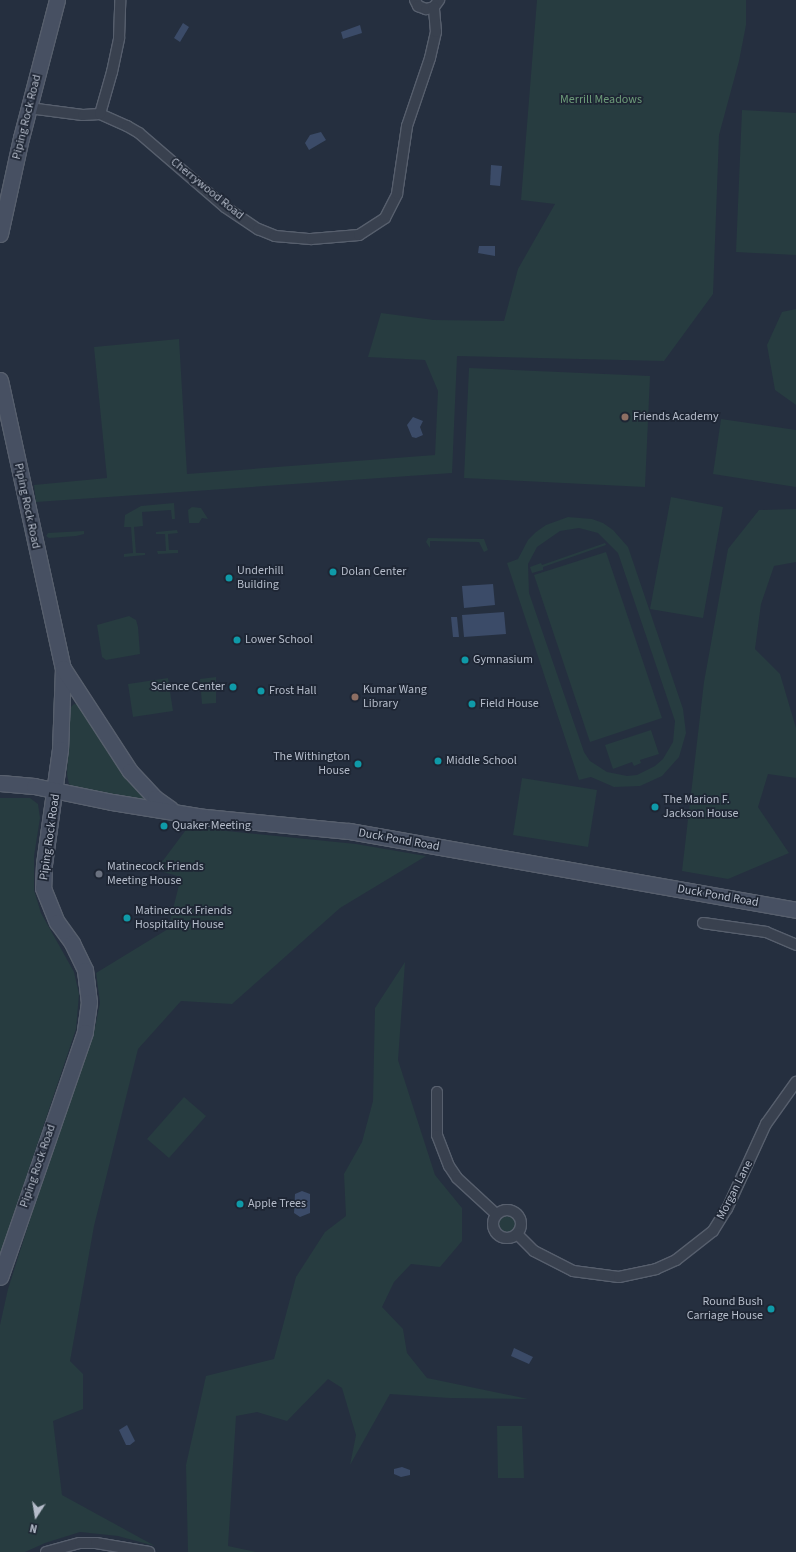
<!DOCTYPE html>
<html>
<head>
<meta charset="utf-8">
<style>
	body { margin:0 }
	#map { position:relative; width:796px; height:1552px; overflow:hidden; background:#252f3f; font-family:"Source Sans 3",sans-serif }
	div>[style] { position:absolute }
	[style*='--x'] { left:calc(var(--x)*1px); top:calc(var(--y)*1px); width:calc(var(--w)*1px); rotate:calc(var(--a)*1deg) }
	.green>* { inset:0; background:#273c40 }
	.round { border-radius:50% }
	.water>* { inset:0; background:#3b4b68 }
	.roads { filter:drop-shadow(1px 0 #575f6d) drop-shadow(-1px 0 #575f6d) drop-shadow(0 1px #575f6d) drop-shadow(0 -1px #575f6d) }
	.street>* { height:10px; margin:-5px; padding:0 5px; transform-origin:5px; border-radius:5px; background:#39414f }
	.street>.ring { margin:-5px; padding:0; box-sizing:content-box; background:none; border:10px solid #39414f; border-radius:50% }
	.secondary>* { height:15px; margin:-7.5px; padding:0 7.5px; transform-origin:7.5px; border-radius:7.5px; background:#475062 }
	.dots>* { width:11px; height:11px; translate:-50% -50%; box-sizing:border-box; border:2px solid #1e2634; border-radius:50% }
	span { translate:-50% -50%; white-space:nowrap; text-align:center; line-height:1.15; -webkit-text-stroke:3.5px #1e2634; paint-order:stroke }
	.park-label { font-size:12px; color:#6d9b79 }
	.street-label { font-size:12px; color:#b5bcca }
	.poi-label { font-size:12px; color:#b5bcca }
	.left { translate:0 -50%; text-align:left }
	.right { translate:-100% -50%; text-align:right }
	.north { position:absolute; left:16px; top:1496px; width:40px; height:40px; -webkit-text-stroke:3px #1e2634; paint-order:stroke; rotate:192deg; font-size:11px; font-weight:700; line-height:16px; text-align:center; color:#b5bcca }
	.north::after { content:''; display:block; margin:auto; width:14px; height:18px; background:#b5bcca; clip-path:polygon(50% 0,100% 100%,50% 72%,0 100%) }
</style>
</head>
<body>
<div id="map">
	<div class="green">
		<div style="clip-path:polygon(537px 0,746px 0,746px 25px,739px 61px,719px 135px,713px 294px,664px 361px,457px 356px,452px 473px,36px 502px,34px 485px,107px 478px,94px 347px,179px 339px,187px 474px,435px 455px,438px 391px,425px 360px,368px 357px,381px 313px,434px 320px,504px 321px,518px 269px,555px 204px,521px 200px)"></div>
		<div style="clip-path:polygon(742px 110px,796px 113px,796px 255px,736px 252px)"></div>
		<div style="clip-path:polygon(796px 309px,796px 405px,775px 390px,767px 345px,782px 312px)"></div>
		<div style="clip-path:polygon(469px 368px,650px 376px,645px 487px,464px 478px)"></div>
		<div style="clip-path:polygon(721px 419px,796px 430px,796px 487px,713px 474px)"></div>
		<div style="clip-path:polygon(671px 497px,723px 507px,703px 618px,650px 609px)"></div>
		<div style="clip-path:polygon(174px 503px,175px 519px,172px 519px,171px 510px,142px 512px,143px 526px,134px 527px,136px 553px,145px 553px,145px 555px,124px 557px,124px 554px,133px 553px,131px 527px,124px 527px,125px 515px,141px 506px)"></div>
		<div style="clip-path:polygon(192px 507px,201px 508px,208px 519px,202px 518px,199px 523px,189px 523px,188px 510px)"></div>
		<div style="clip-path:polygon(796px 509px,796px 562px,774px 566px,761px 604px,755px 649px,780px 674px,796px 728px,796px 778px,768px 774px,758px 807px,789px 853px,728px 879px,682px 871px,704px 682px,728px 549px,759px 510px)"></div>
		<div style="clip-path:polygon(evenodd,568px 517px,592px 519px,603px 523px,613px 530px,628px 547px,683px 709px,686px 733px,679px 757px,662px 776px,640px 786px,614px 787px,591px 777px,579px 780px,507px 563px,518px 559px,528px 540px,536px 532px,546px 525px,568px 517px,579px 528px,598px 533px,618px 553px,675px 721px,673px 742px,663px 759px,655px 766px,637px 775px,627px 776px,607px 772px,590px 761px,584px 752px,529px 593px,528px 564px,537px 547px,560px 531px,579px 528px)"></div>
		<div style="clip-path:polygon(177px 530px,178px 533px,168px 534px,169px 550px,178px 550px,178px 553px,158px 554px,157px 551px,166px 551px,165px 534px,156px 534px,156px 532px)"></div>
		<div style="clip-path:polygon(84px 531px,84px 534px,76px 536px,49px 538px,46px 536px,48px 533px)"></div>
		<div style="clip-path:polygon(428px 538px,484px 539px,488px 550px,484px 552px,479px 542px,430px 541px,430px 548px,426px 542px)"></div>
		<div style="clip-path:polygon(605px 543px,606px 545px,543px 567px,543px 570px,532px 573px,530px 567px,541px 563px,542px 565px)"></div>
		<div style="clip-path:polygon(606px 552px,662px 718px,590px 742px,534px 575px)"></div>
		<div style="clip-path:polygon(129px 616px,136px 620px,138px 627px,140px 654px,106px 660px,102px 657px,97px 625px)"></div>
		<div style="clip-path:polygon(216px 677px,216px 703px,202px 704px,200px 679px)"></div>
		<div style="clip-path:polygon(168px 678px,173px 711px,133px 717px,128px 684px)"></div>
		<div style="clip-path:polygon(74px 704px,79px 705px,145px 800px,74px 788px,69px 784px,67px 775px,70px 708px)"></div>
		<div style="clip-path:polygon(651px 730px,659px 754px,640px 760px,641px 763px,634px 766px,632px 762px,613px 769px,605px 745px)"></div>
		<div style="clip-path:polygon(522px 778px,597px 790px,588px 847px,513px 835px)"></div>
		<div style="clip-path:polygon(0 798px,30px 798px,38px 804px,40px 818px,34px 856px,34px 890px,41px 913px,74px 972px,79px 994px,76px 1029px,0 1255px)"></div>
		<div style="clip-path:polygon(188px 827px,356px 844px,426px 856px,340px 908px,232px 1004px,181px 1001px,138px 1049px,94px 1226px,70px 1361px,83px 1374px,83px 1409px,53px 1421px,62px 1495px,155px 1546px,118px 1536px,80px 1532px,45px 1543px,25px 1552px,0 1552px,0 1325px,8px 1289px,70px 1094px,94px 1032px,100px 1003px,96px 973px,168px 929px,181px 877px,156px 870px)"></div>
		<div style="clip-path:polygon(405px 962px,398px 1060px,435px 1175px,462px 1208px,462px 1241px,440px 1267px,411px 1264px,394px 1282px,382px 1307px,403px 1329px,407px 1353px,427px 1378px,528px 1399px,450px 1398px,390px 1394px,350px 1465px,356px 1435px,342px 1388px,328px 1379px,287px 1421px,257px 1412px,236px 1416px,228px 1546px,256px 1552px,188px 1552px,186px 1465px,206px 1376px,274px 1359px,296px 1277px,325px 1232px,346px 1216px,344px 1174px,362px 1142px,373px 1101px,375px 1008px)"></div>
		<div style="clip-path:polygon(184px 1097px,206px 1116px,169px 1158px,147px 1139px)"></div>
		<div class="round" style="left:499px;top:1216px;width:16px;height:16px"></div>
		<div style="clip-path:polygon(497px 1426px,522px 1426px,524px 1478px,498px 1478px)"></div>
	</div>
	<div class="water">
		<div style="clip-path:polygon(183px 23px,189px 27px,180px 42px,174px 38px)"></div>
		<div style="clip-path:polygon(360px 25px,362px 33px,343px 39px,341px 32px)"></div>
		<div style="clip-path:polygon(321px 132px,326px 140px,309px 150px,305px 143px,310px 135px)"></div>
		<div style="clip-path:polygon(491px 165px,502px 166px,500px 186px,490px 185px)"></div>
		<div style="clip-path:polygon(479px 246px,495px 246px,495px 256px,478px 253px)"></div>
		<div style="clip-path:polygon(413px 417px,423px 421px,420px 427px,423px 435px,416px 438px,412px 437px,407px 425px)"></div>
		<div style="clip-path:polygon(493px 584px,495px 605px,464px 608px,462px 586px)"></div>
		<div style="clip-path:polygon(504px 612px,506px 634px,464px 637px,462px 615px)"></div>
		<div style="clip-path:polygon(451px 617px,457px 617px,459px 637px,453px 637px)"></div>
		<div style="clip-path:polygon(302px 1191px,310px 1194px,310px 1213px,300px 1217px,294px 1213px,295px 1194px)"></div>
		<div style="clip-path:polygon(514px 1348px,533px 1357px,529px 1364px,511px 1356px)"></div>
		<div style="clip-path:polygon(127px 1425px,135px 1441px,130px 1445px,126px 1445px,119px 1430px)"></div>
		<div style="clip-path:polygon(402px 1467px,410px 1470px,410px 1475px,401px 1477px,394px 1474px,394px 1469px)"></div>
	</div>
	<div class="roads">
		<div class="street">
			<div style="--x:415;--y:0;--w:7;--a:63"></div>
			<div style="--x:418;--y:6;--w:9;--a:21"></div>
			<div style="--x:426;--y:9;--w:8;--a:-14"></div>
			<div style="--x:434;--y:7;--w:9;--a:-54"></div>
			<div style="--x:29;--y:108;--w:54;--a:7.4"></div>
			<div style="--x:83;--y:115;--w:17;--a:-3"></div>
			<div style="--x:100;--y:114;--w:30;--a:24"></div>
			<div style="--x:127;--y:126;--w:14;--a:30"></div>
			<div style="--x:139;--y:133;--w:113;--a:40.7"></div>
			<div style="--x:225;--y:207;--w:40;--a:34"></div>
			<div style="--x:258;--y:229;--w:18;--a:22"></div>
			<div style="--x:275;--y:236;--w:36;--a:5"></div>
			<div style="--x:311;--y:239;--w:48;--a:-4.8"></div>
			<div style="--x:359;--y:235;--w:31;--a:-33"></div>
			<div style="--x:385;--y:218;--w:27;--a:-63"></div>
			<div style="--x:397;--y:194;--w:69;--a:-81.6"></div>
			<div style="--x:407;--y:126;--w:72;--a:-71.3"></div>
			<div style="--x:430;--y:58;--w:27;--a:-77"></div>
			<div style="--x:436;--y:32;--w:25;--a:-95"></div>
			<div style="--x:100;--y:114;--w:44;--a:-74.1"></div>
			<div style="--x:112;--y:72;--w:35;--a:-78"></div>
			<div style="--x:119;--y:38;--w:38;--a:-88"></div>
			<div style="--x:703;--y:923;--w:64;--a:8.1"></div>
			<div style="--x:766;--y:932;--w:33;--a:23"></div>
			<div style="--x:437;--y:1092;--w:43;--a:90"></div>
			<div style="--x:437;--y:1135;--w:33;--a:69"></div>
			<div style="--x:449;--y:1166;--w:14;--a:56"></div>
			<div style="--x:457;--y:1178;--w:53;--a:42.7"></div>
			<div class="ring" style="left:493px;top:1210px;width:18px;height:18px"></div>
			<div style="--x:517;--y:1234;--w:24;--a:45"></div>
			<div style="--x:534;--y:1251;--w:44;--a:27.1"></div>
			<div style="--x:573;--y:1271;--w:46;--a:7.4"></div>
			<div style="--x:619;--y:1277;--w:38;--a:-12"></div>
			<div style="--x:656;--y:1269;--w:22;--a:-24"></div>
			<div style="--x:676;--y:1260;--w:47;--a:-38.1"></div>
			<div style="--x:713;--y:1231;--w:26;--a:-58"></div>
			<div style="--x:727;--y:1209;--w:94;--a:-65.4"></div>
			<div style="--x:766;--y:1124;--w:52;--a:-54.5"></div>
			<div style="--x:46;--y:1552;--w:35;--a:-15"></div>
			<div style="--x:80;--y:1543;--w:16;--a:0"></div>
			<div style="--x:96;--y:1543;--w:54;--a:9.6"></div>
		</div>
		<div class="secondary">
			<div style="--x:0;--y:234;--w:98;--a:-77.7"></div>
			<div style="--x:21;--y:138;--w:143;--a:-75.4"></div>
			<div style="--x:0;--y:380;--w:295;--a:77.7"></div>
			<div style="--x:63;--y:668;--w:81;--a:92.1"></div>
			<div style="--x:60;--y:749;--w:116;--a:97.9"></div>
			<div style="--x:44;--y:864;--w:24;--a:92"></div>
			<div style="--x:43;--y:888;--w:37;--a:68"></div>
			<div style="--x:57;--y:922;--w:26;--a:54"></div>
			<div style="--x:72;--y:943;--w:30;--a:64"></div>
			<div style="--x:85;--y:970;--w:32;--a:83"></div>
			<div style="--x:89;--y:1002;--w:30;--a:98"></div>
			<div style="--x:85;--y:1032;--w:259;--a:109.1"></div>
			<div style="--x:63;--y:668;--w:123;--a:57"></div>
			<div style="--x:130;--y:771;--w:37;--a:47"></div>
			<div style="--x:155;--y:798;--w:19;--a:35"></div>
			<div style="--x:0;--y:783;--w:34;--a:5"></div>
			<div style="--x:34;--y:786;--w:80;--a:11.6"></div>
			<div style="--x:112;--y:802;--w:94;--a:9.2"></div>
			<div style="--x:205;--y:817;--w:145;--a:5.6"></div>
			<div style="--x:349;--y:831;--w:454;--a:10"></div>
		</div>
	</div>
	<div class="dots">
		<div style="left:625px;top:417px;background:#8d6e63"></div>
		<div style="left:333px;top:572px;background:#0f9aa8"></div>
		<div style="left:229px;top:578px;background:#0f9aa8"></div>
		<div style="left:237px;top:640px;background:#0f9aa8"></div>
		<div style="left:465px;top:660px;background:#0f9aa8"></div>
		<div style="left:233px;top:687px;background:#0f9aa8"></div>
		<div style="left:261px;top:691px;background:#0f9aa8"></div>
		<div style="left:355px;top:697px;background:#8d6e63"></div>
		<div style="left:472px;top:704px;background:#0f9aa8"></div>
		<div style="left:438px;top:761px;background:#0f9aa8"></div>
		<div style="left:358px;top:764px;background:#0f9aa8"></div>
		<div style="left:655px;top:807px;background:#0f9aa8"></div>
		<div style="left:164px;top:826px;background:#0f9aa8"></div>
		<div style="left:99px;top:874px;background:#6b7280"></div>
		<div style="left:127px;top:918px;background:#0f9aa8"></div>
		<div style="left:240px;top:1204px;background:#0f9aa8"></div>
		<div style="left:771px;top:1309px;background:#0f9aa8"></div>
	</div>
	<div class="park-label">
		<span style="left:601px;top:100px">Merrill Meadows</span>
	</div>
	<div class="street-label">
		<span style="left:27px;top:117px;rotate:-76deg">Piping Rock Road</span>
		<span style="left:207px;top:189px;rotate:39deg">Cherrywood Road</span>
		<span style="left:27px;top:506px;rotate:78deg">Piping Rock Road</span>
		<span style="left:50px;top:837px;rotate:-82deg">Piping Rock Road</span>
		<span style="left:399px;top:840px;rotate:10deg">Duck Pond Road</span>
		<span style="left:718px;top:896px;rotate:10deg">Duck Pond Road</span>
		<span style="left:38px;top:1166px;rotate:-71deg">Piping Rock Road</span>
		<span style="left:735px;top:1190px;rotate:-63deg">Morgan Lane</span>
	</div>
	<div class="poi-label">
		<span class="left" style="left:633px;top:417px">Friends Academy</span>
		<span class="left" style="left:237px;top:578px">Underhill<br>Building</span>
		<span class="left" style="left:341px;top:572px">Dolan Center</span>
		<span class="left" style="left:245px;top:640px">Lower School</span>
		<span class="left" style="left:473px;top:660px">Gymnasium</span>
		<span class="right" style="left:225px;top:687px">Science Center</span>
		<span class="left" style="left:363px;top:697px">Kumar Wang<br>Library</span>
		<span class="left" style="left:269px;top:691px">Frost Hall</span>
		<span class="left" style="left:480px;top:704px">Field House</span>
		<span class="right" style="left:350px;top:764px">The Withington<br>House</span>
		<span class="left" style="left:446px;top:761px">Middle School</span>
		<span class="left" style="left:663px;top:807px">The Marion F.<br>Jackson House</span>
		<span class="left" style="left:172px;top:826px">Quaker Meeting</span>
		<span class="left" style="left:107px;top:874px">Matinecock Friends<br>Meeting House</span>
		<span class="left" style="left:135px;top:918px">Matinecock Friends<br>Hospitality House</span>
		<span class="left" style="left:248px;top:1204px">Apple Trees</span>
		<span class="right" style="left:763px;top:1309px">Round Bush<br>Carriage House</span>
	</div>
	<div class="north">N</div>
</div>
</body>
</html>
